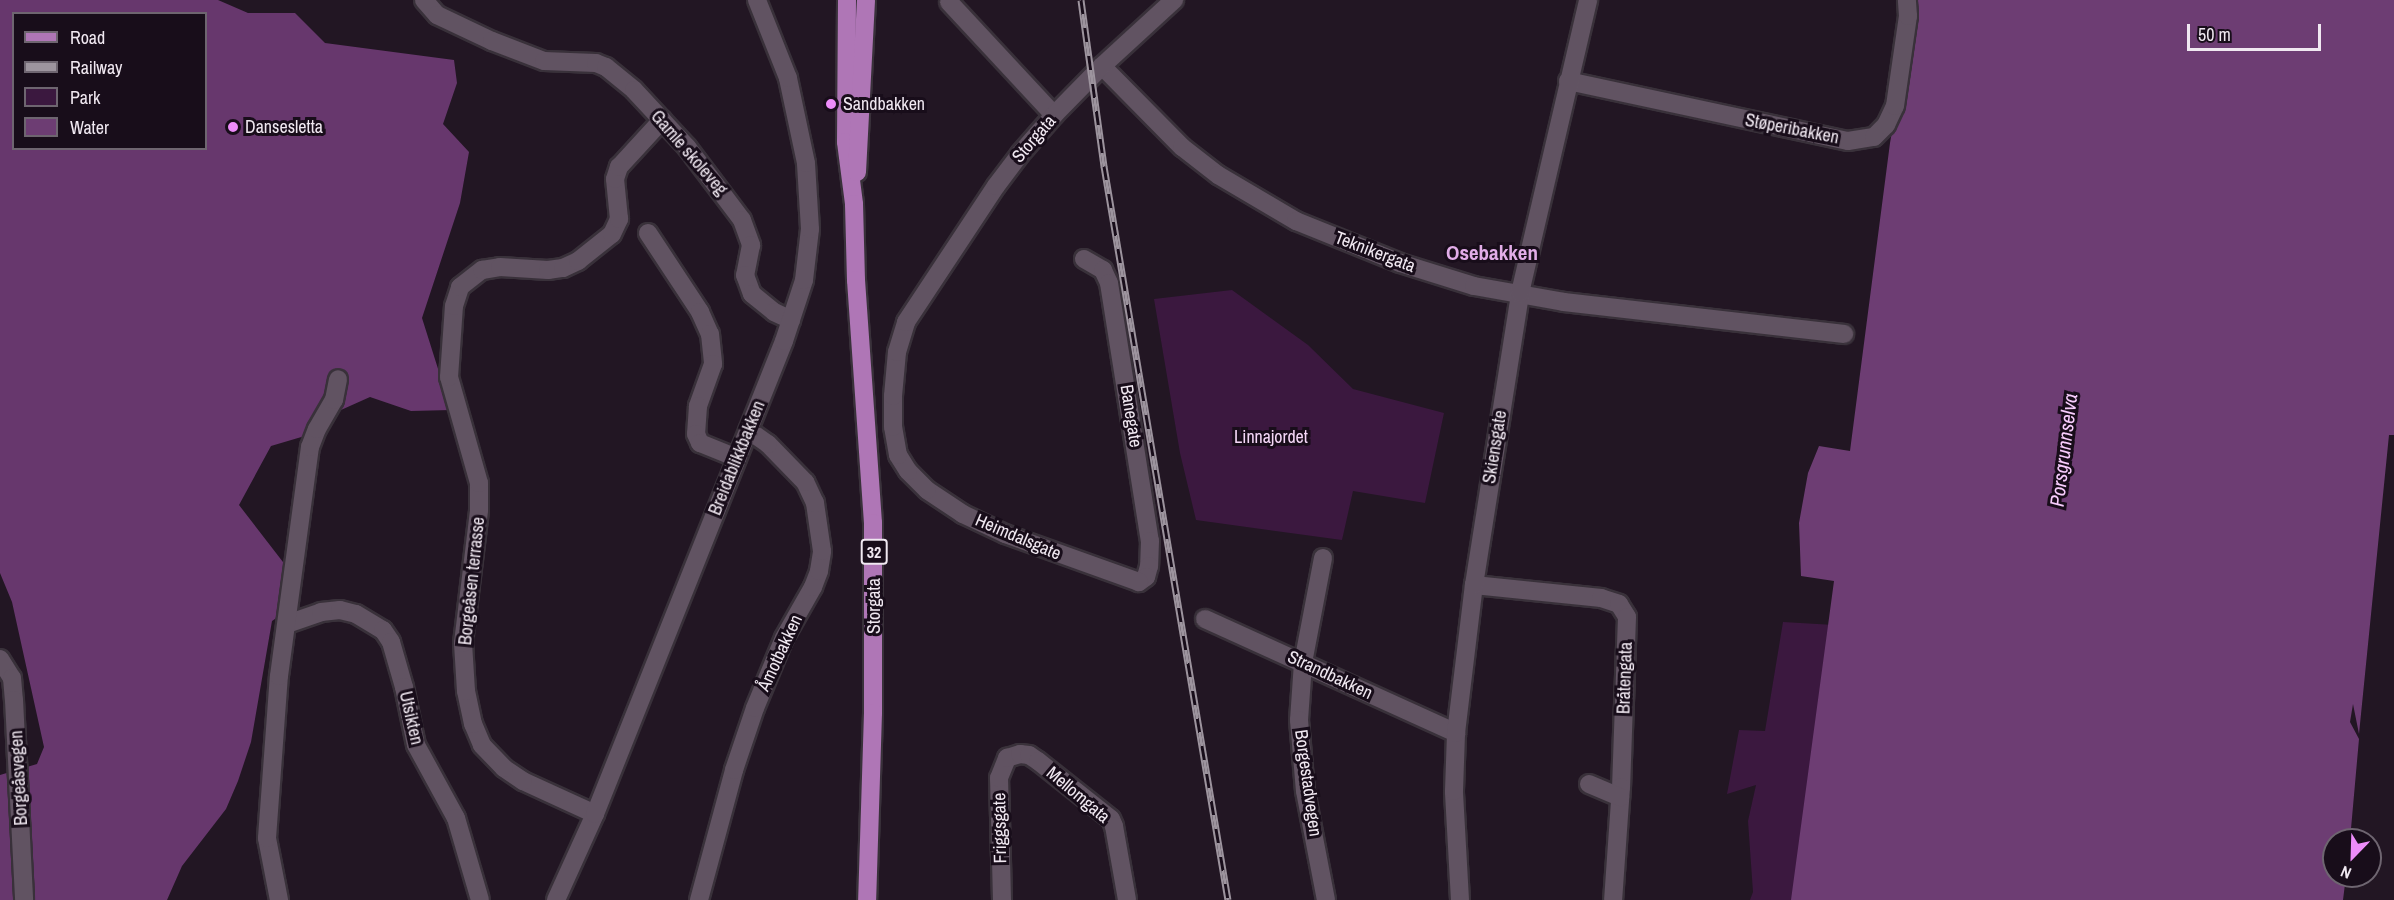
<!DOCTYPE html>
<html>
<head>
<meta charset="utf-8">
<style>
	body { margin:0 }
	#map { position:relative; width:2394px; height:900px; overflow:hidden; background:#221623; font-family:"Archivo Narrow",sans-serif }
	div>[style] { position:absolute }
	[style*='--x'] { left:calc(var(--x)*1px); top:calc(var(--y)*1px); width:calc(var(--w)*1px); rotate:calc(var(--a)*1deg) }
	.green>* { inset:0; background:#3b183f }
	.forest>* { inset:0; background:#67376d }
	.water>* { inset:0; background:#6d3d73 }
	.roads { filter:drop-shadow(2px 0 #39313a) drop-shadow(-2px 0 #39313a) drop-shadow(0 2px #39313a) drop-shadow(0 -2px #39313a) }
	.street>* { height:18px; margin:-9px; padding:0 9px; transform-origin:9px; border-radius:9px; background:#615362 }
	.secondary>* { height:18px; margin:-9px; padding:0 9px; transform-origin:9px; border-radius:9px; background:#615362 }
	.primary>* { height:18px; margin:-9px; padding:0 9px; transform-origin:9px; border-radius:9px; background:#af76b6 }
	.rail>* { height:7px; margin-top:-3.5px; transform-origin:0; background:repeating-linear-gradient(90deg,#180d1a 0 14px,#9d949e 0 28px); box-sizing:border-box; border-block:2px solid #9d949e }
	.dots>* { width:16px; height:16px; translate:-50% -50%; box-sizing:border-box; border:3px solid #180d1a; border-radius:50% }
	span { translate:-50% -50%; white-space:nowrap; text-align:center; line-height:1.15; -webkit-text-stroke:6px #180d1a; paint-order:stroke }
	.shield-label span { padding:2px 4px; background:#180d1a; border:2px solid; border-radius:4px; -webkit-text-stroke-width:0 }
	.shield-label { font-size:16px; color:#f0e8f1; font-weight:700 }
	.poi-label { font-size:18px; color:#f0e8f1 }
	.left { translate:0 -50%; text-align:left }
	.street-label { font-size:18px; color:#f0e8f1 }
	.park-label { font-size:18px; color:#f5d8f8 }
	.water-label { font-size:20px; color:#f8cdfd; font-style:italic }
	.quarter-label { font-size:21px; color:#e2ade8; font-weight:700 }
	.legend { position:absolute; left:12px; top:12px; width:195px; height:138px; box-sizing:border-box; background:#180d1a; border:2px solid #6e6570; margin:0; padding:8px 10px; list-style:none; font-size:18px; color:#f0e8f1 }
	.legend li { display:flex; align-items:center; gap:12px; height:30px }
	.legend b { width:30px; border:2px solid #6e6570 }
	.north { position:absolute; left:2322px; top:828px; width:60px; height:60px; box-sizing:border-box; background:#180d1a; border:2px solid #6e6570; border-radius:50%; rotate:203deg; font-size:16px; font-weight:700; line-height:24px; text-align:center; color:#f0e8f1 }
	.north::after { content:''; display:block; margin:auto; width:21px; height:27px; background:#ed8cf9; clip-path:polygon(50% 0,100% 100%,50% 72%,0 100%) }
	.scale { position:absolute; left:2187px; top:24px; width:134px; height:27px; box-sizing:border-box; border:3px solid #f0e8f1; border-top:0; padding-left:8px; font-size:18px; line-height:21px; white-space:nowrap; color:#f0e8f1; -webkit-text-stroke:4px #180d1a; paint-order:stroke }
</style>
</head>
<body>
<div id="map">
	<div class="green">
		<div style="clip-path:polygon(1232px 290px,1308px 345px,1353px 389px,1444px 413px,1425px 503px,1353px 491px,1342px 540px,1196px 520px,1180px 453px,1154px 299px)"></div>
		<div style="clip-path:polygon(1783px 622px,1834px 625px,1798px 900px,1750px 900px,1753px 892px,1748px 821px,1756px 785px,1727px 794px,1739px 730px,1765px 731px)"></div>
	</div>
	<div class="forest">
		<div style="clip-path:polygon(evenodd,0 0,218px 0,248px 13px,295px 13px,325px 43px,454px 60px,457px 83px,443px 124px,469px 152px,460px 203px,422px 318px,451px 410px,411px 411px,370px 397px,332px 414px,325px 430px,271px 446px,239px 505px,293px 575px,291px 608px,272px 621px,251px 742px,238px 781px,226px 809px,182px 866px,167px 900px,0 900px,0 775px,37px 764px,44px 747px,12px 602px,0 573px,0 0,14px 14px,206px 14px,206px 148px,14px 148px,14px 14px)"></div>
	</div>
	<div class="water">
		<div style="clip-path:polygon(1915px 0,2394px 0,2394px 435px,2389px 435px,2359px 734px,2353px 704px,2350px 722px,2359px 739px,2350px 840px,2334px 840px,2334px 876px,2346px 876px,2343px 900px,1791px 900px,1834px 581px,1801px 576px,1799px 523px,1808px 473px,1819px 446px,1850px 451px,1890px 143px)"></div>
	</div>
	<div class="roads">
		<div class="street">
			<div style="--x:424;--y:0;--w:20;--a:49"></div>
			<div style="--x:437;--y:15;--w:61;--a:25.3"></div>
			<div style="--x:492;--y:41;--w:56;--a:21"></div>
			<div style="--x:544;--y:61;--w:52;--a:2.2"></div>
			<div style="--x:596;--y:63;--w:11;--a:22"></div>
			<div style="--x:606;--y:67;--w:36;--a:39"></div>
			<div style="--x:634;--y:90;--w:78;--a:47.1"></div>
			<div style="--x:687;--y:147;--w:91;--a:53"></div>
			<div style="--x:742;--y:220;--w:27;--a:70"></div>
			<div style="--x:751;--y:245;--w:31;--a:101"></div>
			<div style="--x:745;--y:275;--w:20;--a:70"></div>
			<div style="--x:752;--y:294;--w:28;--a:39"></div>
			<div style="--x:774;--y:312;--w:19;--a:25"></div>
			<div style="--x:949;--y:2;--w:154;--a:47.1"></div>
			<div style="--x:1102;--y:66;--w:114;--a:45.4"></div>
			<div style="--x:1182;--y:147;--w:46;--a:37.9"></div>
			<div style="--x:1218;--y:175;--w:91;--a:30.5"></div>
			<div style="--x:1296;--y:221;--w:112;--a:22"></div>
			<div style="--x:1400;--y:263;--w:77;--a:17.3"></div>
			<div style="--x:1474;--y:286;--w:91;--a:10.1"></div>
			<div style="--x:1564;--y:302;--w:282;--a:6.5"></div>
			<div style="--x:1568;--y:81;--w:286;--a:12.1"></div>
			<div style="--x:1848;--y:141;--w:26;--a:-9"></div>
			<div style="--x:1874;--y:137;--w:17;--a:-45"></div>
			<div style="--x:1886;--y:125;--w:21;--a:-65"></div>
			<div style="--x:1895;--y:106;--w:91;--a:-81.8"></div>
			<div style="--x:1908;--y:16;--w:16;--a:-94"></div>
			<div style="--x:648;--y:233;--w:95;--a:56.6"></div>
			<div style="--x:700;--y:312;--w:24;--a:66"></div>
			<div style="--x:710;--y:334;--w:30;--a:84"></div>
			<div style="--x:713;--y:364;--w:45;--a:109.7"></div>
			<div style="--x:698;--y:406;--w:28;--a:94"></div>
			<div style="--x:696;--y:434;--w:10;--a:66"></div>
			<div style="--x:700;--y:443;--w:40;--a:22"></div>
			<div style="--x:1084;--y:259;--w:22;--a:30"></div>
			<div style="--x:1103;--y:270;--w:14;--a:65"></div>
			<div style="--x:1109;--y:283;--w:261;--a:81"></div>
			<div style="--x:1150;--y:541;--w:25;--a:92"></div>
			<div style="--x:1149;--y:566;--w:11;--a:105"></div>
			<div style="--x:1146;--y:577;--w:9;--a:144"></div>
			<div style="--x:1139;--y:582;--w:142;--a:-160.3"></div>
			<div style="--x:1005;--y:534;--w:47;--a:-154.5"></div>
			<div style="--x:963;--y:514;--w:43;--a:-146.3"></div>
			<div style="--x:927;--y:490;--w:27;--a:-135"></div>
			<div style="--x:908;--y:471;--w:19;--a:-122"></div>
			<div style="--x:898;--y:455;--w:28;--a:-100"></div>
			<div style="--x:893;--y:427;--w:31;--a:-90"></div>
			<div style="--x:893;--y:396;--w:44;--a:-84.8"></div>
			<div style="--x:897;--y:352;--w:31;--a:-73"></div>
			<div style="--x:906;--y:322;--w:163;--a:-56.5"></div>
			<div style="--x:996;--y:186;--w:40;--a:-53"></div>
			<div style="--x:1020;--y:154;--w:52;--a:-48.9"></div>
			<div style="--x:1054;--y:115;--w:69;--a:-45.6"></div>
			<div style="--x:1102;--y:66;--w:98;--a:-42.5"></div>
			<div style="--x:1323;--y:558;--w:107;--a:100.8"></div>
			<div style="--x:1303;--y:663;--w:57;--a:94"></div>
			<div style="--x:1299;--y:720;--w:71;--a:85.2"></div>
			<div style="--x:1305;--y:791;--w:111;--a:79.1"></div>
			<div style="--x:1474;--y:585;--w:128;--a:5.8"></div>
			<div style="--x:1601;--y:598;--w:19;--a:18"></div>
			<div style="--x:1619;--y:604;--w:15;--a:58"></div>
			<div style="--x:1627;--y:617;--w:170;--a:92"></div>
			<div style="--x:1621;--y:787;--w:113;--a:94"></div>
			<div style="--x:1205;--y:619;--w:276;--a:24.4"></div>
			<div style="--x:287;--y:624;--w:36;--a:-19"></div>
			<div style="--x:321;--y:612;--w:19;--a:-6"></div>
			<div style="--x:340;--y:610;--w:16;--a:14"></div>
			<div style="--x:356;--y:614;--w:31;--a:31"></div>
			<div style="--x:383;--y:630;--w:14;--a:56"></div>
			<div style="--x:391;--y:642;--w:47;--a:73.9"></div>
			<div style="--x:404;--y:687;--w:59;--a:78.3"></div>
			<div style="--x:416;--y:745;--w:83;--a:61.3"></div>
			<div style="--x:456;--y:818;--w:85;--a:73.7"></div>
			<div style="--x:0;--y:659;--w:22;--a:58"></div>
			<div style="--x:12;--y:678;--w:22;--a:85"></div>
			<div style="--x:14;--y:700;--w:200;--a:87.1"></div>
			<div style="--x:1589;--y:784;--w:34;--a:23"></div>
			<div style="--x:595;--y:814;--w:79;--a:-155.4"></div>
			<div style="--x:523;--y:781;--w:23;--a:-146"></div>
			<div style="--x:504;--y:768;--w:32;--a:-134"></div>
			<div style="--x:482;--y:745;--w:23;--a:-113"></div>
			<div style="--x:473;--y:724;--w:34;--a:-102"></div>
			<div style="--x:466;--y:691;--w:48;--a:-93.6"></div>
			<div style="--x:463;--y:643;--w:134;--a:-83.1"></div>
			<div style="--x:479;--y:510;--w:27;--a:-90"></div>
			<div style="--x:479;--y:483;--w:110;--a:-105.8"></div>
			<div style="--x:449;--y:377;--w:71;--a:-86"></div>
			<div style="--x:454;--y:306;--w:20;--a:-72"></div>
			<div style="--x:460;--y:287;--w:28;--a:-38"></div>
			<div style="--x:482;--y:270;--w:18;--a:-9"></div>
			<div style="--x:500;--y:267;--w:48;--a:3.6"></div>
			<div style="--x:548;--y:270;--w:15;--a:-8"></div>
			<div style="--x:563;--y:268;--w:17;--a:-25"></div>
			<div style="--x:578;--y:261;--w:43;--a:-38.5"></div>
			<div style="--x:612;--y:234;--w:17;--a:-65"></div>
			<div style="--x:619;--y:219;--w:40;--a:-95.7"></div>
			<div style="--x:615;--y:179;--w:13;--a:-72"></div>
			<div style="--x:619;--y:167;--w:64;--a:-47.5"></div>
			<div style="--x:279;--y:900;--w:63;--a:-101"></div>
			<div style="--x:267;--y:838;--w:162;--a:-85.8"></div>
			<div style="--x:279;--y:676;--w:231;--a:-82.3"></div>
			<div style="--x:310;--y:447;--w:19;--a:-69"></div>
			<div style="--x:317;--y:429;--w:34;--a:-60"></div>
			<div style="--x:334;--y:400;--w:21;--a:-79"></div>
			<div style="--x:556;--y:900;--w:94;--a:-65.6"></div>
			<div style="--x:595;--y:814;--w:509;--a:-68.22"></div>
			<div style="--x:784;--y:341;--w:64;--a:-71.8"></div>
			<div style="--x:804;--y:280;--w:51;--a:-83.3"></div>
			<div style="--x:810;--y:229;--w:66;--a:-93.5"></div>
			<div style="--x:806;--y:163;--w:87;--a:-102"></div>
			<div style="--x:788;--y:78;--w:84;--a:-111.7"></div>
			<div style="--x:699;--y:900;--w:135;--a:-74.9"></div>
			<div style="--x:734;--y:770;--w:65;--a:-71.3"></div>
			<div style="--x:755;--y:708;--w:76;--a:-67.5"></div>
			<div style="--x:784;--y:638;--w:59;--a:-60.4"></div>
			<div style="--x:813;--y:587;--w:17;--a:-69"></div>
			<div style="--x:819;--y:571;--w:20;--a:-81"></div>
			<div style="--x:822;--y:551;--w:49;--a:-98.3"></div>
			<div style="--x:815;--y:503;--w:23;--a:-115"></div>
			<div style="--x:805;--y:482;--w:53;--a:-134.2"></div>
			<div style="--x:768;--y:444;--w:24;--a:-145"></div>
			<div style="--x:1002;--y:900;--w:122;--a:-91.4"></div>
			<div style="--x:999;--y:778;--w:22;--a:-68"></div>
			<div style="--x:1007;--y:758;--w:14;--a:-17"></div>
			<div style="--x:1020;--y:754;--w:9;--a:6"></div>
			<div style="--x:1029;--y:755;--w:11;--a:34"></div>
			<div style="--x:1038;--y:761;--w:93;--a:38.5"></div>
			<div style="--x:1111;--y:819;--w:8;--a:67"></div>
			<div style="--x:1114;--y:826;--w:75;--a:80"></div>
		</div>
		<div class="secondary">
			<div style="--x:1460;--y:900;--w:109;--a:-93.2"></div>
			<div style="--x:1454;--y:791;--w:58;--a:-88"></div>
			<div style="--x:1456;--y:733;--w:149;--a:-83.1"></div>
			<div style="--x:1474;--y:585;--w:296;--a:-81"></div>
			<div style="--x:1520;--y:293;--w:301;--a:-76.9"></div>
		</div>
		<div class="primary">
			<div style="--x:847;--y:0;--w:142;--a:90.4"></div>
			<div style="--x:846;--y:142;--w:63;--a:82.6"></div>
			<div style="--x:854;--y:204;--w:76;--a:88.5"></div>
			<div style="--x:856;--y:280;--w:244;--a:86"></div>
			<div style="--x:873;--y:523;--w:190;--a:90"></div>
			<div style="--x:873;--y:713;--w:187;--a:91.8"></div>
			<div style="--x:857;--y:172;--w:172;--a:-87"></div>
		</div>
	</div>
	<div class="rail">
		<div style="--x:1081;--y:0;--w:168;--a:82.1"></div>
		<div style="--x:1104;--y:166;--w:744;--a:80.41"></div>
	</div>
	<div class="dots">
		<div style="left:831px;top:104px;background:#ed8cf9"></div>
		<div style="left:233px;top:127px;background:#ed8cf9"></div>
	</div>
	<div class="shield-label">
		<span style="left:874px;top:552px">32</span>
	</div>
	<div class="poi-label">
		<span class="left" style="left:843px;top:104px">Sandbakken</span>
		<span class="left" style="left:245px;top:127px">Dansesletta</span>
	</div>
	<div class="street-label">
		<span style="left:1792px;top:129px;rotate:11deg">Støperibakken</span>
		<span style="left:1034px;top:139px;rotate:-49deg">Storgata</span>
		<span style="left:689px;top:153px;rotate:49deg">Gamle skoleveg</span>
		<span style="left:1375px;top:252px;rotate:21deg">Teknikergata</span>
		<span style="left:1131px;top:416px;rotate:81deg">Banegate</span>
		<span style="left:1495px;top:447px;rotate:-81deg">Skiensgate</span>
		<span style="left:737px;top:458px;rotate:-68deg">Breidablikkbakken</span>
		<span style="left:1018px;top:537px;rotate:23deg">Heimdalsgate</span>
		<span style="left:472px;top:581px;rotate:-84deg">Borgeåsen terrasse</span>
		<span style="left:874px;top:606px;rotate:-90deg">Storgata</span>
		<span style="left:780px;top:653px;rotate:-65deg">Åmotbakken</span>
		<span style="left:1330px;top:675px;rotate:25deg">Strandbakken</span>
		<span style="left:1625px;top:678px;rotate:-88deg">Bråtengata</span>
		<span style="left:411px;top:718px;rotate:77deg">Utsikten</span>
		<span style="left:19px;top:778px;rotate:-93deg">Borgeåsvegen</span>
		<span style="left:1308px;top:783px;rotate:82deg">Borgestadvegen</span>
		<span style="left:1078px;top:795px;rotate:40deg">Mellomgata</span>
		<span style="left:1000px;top:828px;rotate:-91deg">Friggsgate</span>
	</div>
	<div class="park-label">
		<span style="left:1271px;top:437px">Linnajordet</span>
	</div>
	<div class="water-label">
		<span style="left:2063px;top:450px;rotate:-83deg">Porsgrunnselva</span>
	</div>
	<div class="quarter-label">
		<span style="left:1492px;top:253px">Osebakken</span>
	</div>
	<ul class="legend">
	<li><b style="height:8px;background:#af76b6"></b>Road</li>
	<li><b style="height:8px;background:#9d949e"></b>Railway</li>
	<li><b style="height:16px;background:#3b183f"></b>Park</li>
	<li><b style="height:16px;background:#6d3d73"></b>Water</li>
	</ul>
	<div class="north">N</div>
	<div class="scale">50 m</div>
</div>
</body>
</html>
